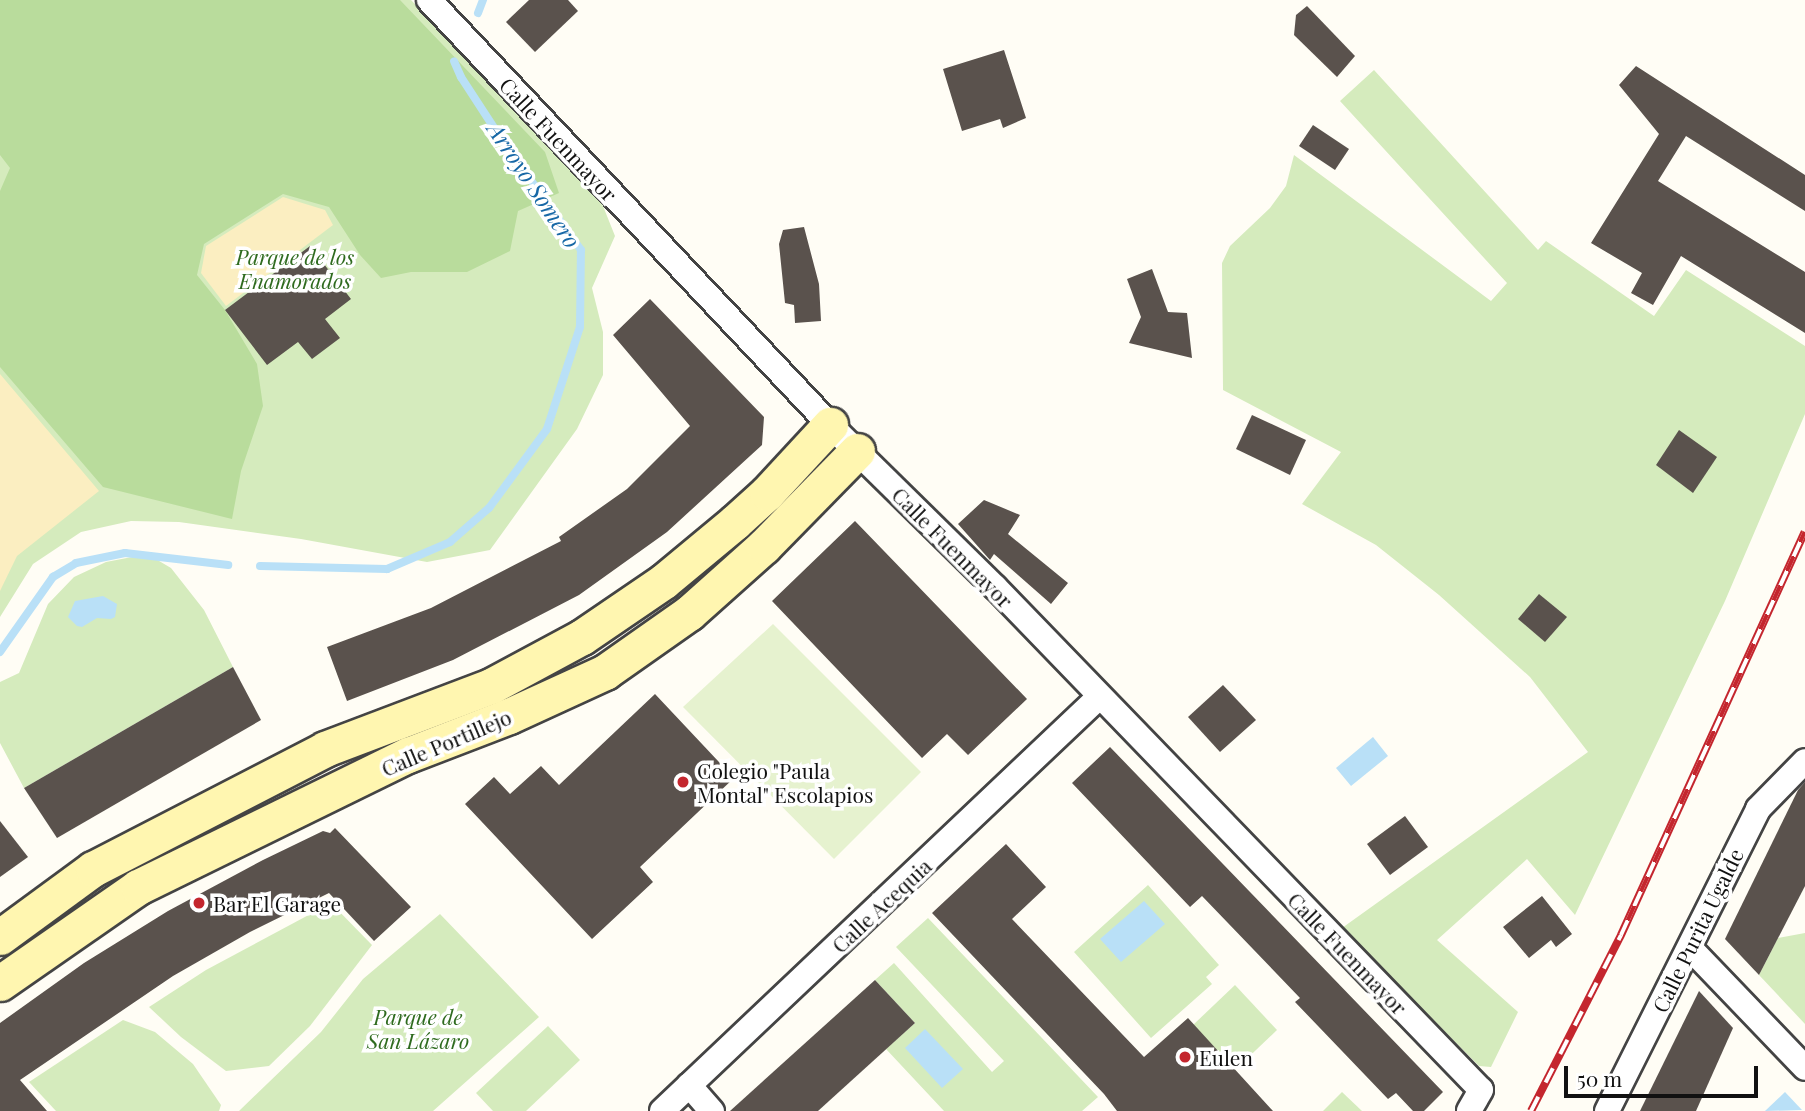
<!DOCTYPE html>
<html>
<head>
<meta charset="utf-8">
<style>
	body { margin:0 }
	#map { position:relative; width:1805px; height:1111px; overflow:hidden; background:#fffdf5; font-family:"Playfair Display",serif }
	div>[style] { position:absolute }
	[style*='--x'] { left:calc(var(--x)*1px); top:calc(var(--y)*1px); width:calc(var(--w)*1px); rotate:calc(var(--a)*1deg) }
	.green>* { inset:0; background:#d5ebbd }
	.forest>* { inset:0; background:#b9dc9c }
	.sand>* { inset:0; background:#fbeec1 }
	.pitch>* { inset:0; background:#e6f2cf }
	.water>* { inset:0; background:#b9e0f7 }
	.stream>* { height:8px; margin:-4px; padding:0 4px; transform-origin:4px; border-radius:4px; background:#b9e0f7 }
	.building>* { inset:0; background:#5a524d }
	.roads { filter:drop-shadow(2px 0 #444) drop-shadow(-2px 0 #444) drop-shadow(0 2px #444) drop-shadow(0 -2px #444) }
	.street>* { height:24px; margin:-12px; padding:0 12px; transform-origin:12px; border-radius:12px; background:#fff }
	.secondary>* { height:35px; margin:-17.5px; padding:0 17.5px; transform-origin:17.5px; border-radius:17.5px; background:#fff6b0 }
	.rail>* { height:8px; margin-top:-4px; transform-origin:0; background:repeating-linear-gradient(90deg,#fff 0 16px,#c4262e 0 32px); box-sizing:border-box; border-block:2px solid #c4262e }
	.dots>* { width:19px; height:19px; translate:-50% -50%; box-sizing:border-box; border:4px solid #fff; border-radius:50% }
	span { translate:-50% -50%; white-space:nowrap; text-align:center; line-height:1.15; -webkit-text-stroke:7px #fff; paint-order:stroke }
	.street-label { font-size:21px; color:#111 }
	.park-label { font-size:21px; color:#2f6b1f; font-style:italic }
	.poi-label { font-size:21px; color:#111 }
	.left { translate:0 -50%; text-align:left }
	.water-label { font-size:23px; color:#1768a6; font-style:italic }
	.scale { position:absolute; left:1564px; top:1066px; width:194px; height:32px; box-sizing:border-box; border:4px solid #111; border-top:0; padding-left:9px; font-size:21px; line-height:24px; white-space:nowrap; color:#111; -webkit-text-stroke:5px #fff; paint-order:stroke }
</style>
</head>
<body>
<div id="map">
	<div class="green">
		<div style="clip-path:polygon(0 0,411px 0,599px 196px,615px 236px,592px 288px,603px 332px,603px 375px,577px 429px,490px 550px,427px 562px,301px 539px,179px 522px,131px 521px,81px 532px,33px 564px,0 617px)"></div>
		<div style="clip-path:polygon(1374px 70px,1538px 250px,1546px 241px,1654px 316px,1686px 270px,1805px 346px,1805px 414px,1725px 601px,1575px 915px,1527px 859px,1437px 940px,1518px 1012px,1491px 1067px,1479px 1066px,1342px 928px,1588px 752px,1530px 677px,1439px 595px,1376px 545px,1302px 504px,1341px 452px,1223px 390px,1222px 263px,1230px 246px,1270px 208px,1286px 186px,1294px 155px,1491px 301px,1507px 283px,1340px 101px)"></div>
		<div style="clip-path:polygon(132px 557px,154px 558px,171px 568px,204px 610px,233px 667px,24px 788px,0 743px,0 682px,19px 673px,48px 604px,74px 577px,106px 562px)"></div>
		<div style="clip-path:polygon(1148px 885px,1219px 965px,1206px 977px,1212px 984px,1151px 1038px,1074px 952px)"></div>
		<div style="clip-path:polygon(331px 903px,372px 945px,310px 1026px,269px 1066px,226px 1071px,181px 1037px,149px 1007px,206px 970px)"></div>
		<div style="clip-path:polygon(440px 914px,539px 1017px,433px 1111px,239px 1111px,321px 1032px,363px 979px)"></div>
		<div style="clip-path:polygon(928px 918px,1098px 1097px,1082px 1111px,944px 1111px,886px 1049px,915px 1023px,875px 980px,894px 963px,992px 1072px,1004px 1061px,896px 947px)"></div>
		<div style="clip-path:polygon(1805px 933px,1805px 1024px,1759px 975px,1778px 938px)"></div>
		<div style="clip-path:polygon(1235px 985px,1277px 1030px,1235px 1070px,1193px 1025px)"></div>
		<div style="clip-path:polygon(123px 1020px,155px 1032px,193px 1064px,221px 1105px,219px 1111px,56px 1111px,29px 1082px)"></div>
		<div style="clip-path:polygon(548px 1026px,580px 1060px,526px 1111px,493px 1111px,476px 1093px)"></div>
		<div style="clip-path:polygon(1342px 1092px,1362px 1111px,1323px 1111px)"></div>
	</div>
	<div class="forest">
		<div style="clip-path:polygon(0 0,400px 0,545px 152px,559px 193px,518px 211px,510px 251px,467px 272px,411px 272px,381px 278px,360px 255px,329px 207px,283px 194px,204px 244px,197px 275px,225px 310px,257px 364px,263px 406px,241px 471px,232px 519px,103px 487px,0 367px,0 191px,10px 168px,0 155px)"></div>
	</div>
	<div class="sand">
		<div style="clip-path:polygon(283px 197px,325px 210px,333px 225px,226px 306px,201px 273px,206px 246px)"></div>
		<div style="clip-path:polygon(0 374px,99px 491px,17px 556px,0 591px)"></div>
	</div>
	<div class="pitch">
		<div style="clip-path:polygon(773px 624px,921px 772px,834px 859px,683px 707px)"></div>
	</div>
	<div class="water">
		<div style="clip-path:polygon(103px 596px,117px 604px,115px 617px,111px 619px,97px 618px,82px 627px,77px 626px,68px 617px,75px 601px)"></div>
		<div style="clip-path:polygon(1373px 737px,1388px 756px,1351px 786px,1336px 768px)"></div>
		<div style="clip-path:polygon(1144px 901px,1165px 924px,1121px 962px,1100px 939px)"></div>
		<div style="clip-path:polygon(925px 1029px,963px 1069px,942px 1088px,905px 1048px)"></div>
		<div style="clip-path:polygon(1785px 1092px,1802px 1110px,1765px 1111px)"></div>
	</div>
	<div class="stream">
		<div style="--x:478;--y:13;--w:14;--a:-69"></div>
		<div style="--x:260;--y:566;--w:127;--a:1.4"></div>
		<div style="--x:387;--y:569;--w:69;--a:-23.2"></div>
		<div style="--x:450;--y:542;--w:52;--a:-41.1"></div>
		<div style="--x:489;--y:508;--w:98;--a:-53.7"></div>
		<div style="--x:547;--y:429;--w:107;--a:-72.1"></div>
		<div style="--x:580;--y:327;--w:77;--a:-89.3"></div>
		<div style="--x:581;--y:250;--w:135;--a:-125.7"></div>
		<div style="--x:502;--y:140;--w:75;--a:-123.1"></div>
		<div style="--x:461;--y:77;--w:17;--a:-114"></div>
		<div style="--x:0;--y:652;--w:92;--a:-54.8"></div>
		<div style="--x:53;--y:577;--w:27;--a:-31"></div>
		<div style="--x:76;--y:563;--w:50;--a:-11.5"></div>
		<div style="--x:125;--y:553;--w:104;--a:6.6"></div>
	</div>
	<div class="building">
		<div style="clip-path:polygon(529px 0,568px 0,578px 11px,535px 52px,506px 22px)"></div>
		<div style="clip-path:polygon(1307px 6px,1355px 56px,1337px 77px,1294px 35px,1296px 15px)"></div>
		<div style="clip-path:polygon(1004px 50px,1026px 118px,1003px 128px,1000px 119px,962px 131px,943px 69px)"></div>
		<div style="clip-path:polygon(1636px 66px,1805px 175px,1805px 211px,1686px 136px,1658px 181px,1805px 272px,1805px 333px,1681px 256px,1653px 305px,1631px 293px,1642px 273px,1591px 243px,1659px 134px,1619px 85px)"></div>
		<div style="clip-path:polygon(1313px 125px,1349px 149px,1335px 170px,1299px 146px)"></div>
		<div style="clip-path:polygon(804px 227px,819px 284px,821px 321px,795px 323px,794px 305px,785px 303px,779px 244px,783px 230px)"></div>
		<div style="clip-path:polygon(310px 246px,351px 299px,325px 319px,340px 338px,312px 359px,298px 342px,267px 365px,225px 310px)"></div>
		<div style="clip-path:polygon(1152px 269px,1168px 312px,1187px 313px,1192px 358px,1129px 343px,1141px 317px,1127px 279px)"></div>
		<div style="clip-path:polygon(650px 299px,764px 417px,762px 445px,667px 532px,579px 595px,453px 660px,347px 701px,327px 647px,431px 608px,561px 541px,559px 537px,627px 489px,690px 426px,613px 335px)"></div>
		<div style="clip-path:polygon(1252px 415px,1306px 440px,1290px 475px,1236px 449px)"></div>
		<div style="clip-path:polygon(1679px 430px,1717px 457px,1693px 493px,1656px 465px)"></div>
		<div style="clip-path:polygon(984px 500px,1020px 515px,1008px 534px,1068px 583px,1051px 604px,994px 554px,990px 560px,958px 524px)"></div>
		<div style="clip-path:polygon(855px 521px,1027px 699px,968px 755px,947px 734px,922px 758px,772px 601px)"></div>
		<div style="clip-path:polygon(1539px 594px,1567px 617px,1545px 642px,1518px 619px)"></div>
		<div style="clip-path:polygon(233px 667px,261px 720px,57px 838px,24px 788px)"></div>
		<div style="clip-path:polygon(1223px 685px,1256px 720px,1220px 752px,1188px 717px)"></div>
		<div style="clip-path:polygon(655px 694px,734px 778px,640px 867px,653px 882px,592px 939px,465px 804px,494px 777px,510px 794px,541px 766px,559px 785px)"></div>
		<div style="clip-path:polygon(1110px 747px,1443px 1092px,1424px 1111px,1413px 1111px,1396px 1093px,1388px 1099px,1295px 1002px,1300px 998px,1202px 896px,1190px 907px,1072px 783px)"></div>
		<div style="clip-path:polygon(1805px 782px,1805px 886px,1759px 975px,1725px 939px,1798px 790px)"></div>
		<div style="clip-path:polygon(1405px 816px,1428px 847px,1390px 875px,1367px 844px)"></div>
		<div style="clip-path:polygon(0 821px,28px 857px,0 877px)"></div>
		<div style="clip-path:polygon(335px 828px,411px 907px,374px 941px,329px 893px,250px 932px,173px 976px,20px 1080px,47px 1111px,0 1111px,0 1023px,84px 963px,168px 911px,263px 860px,323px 831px,330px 833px)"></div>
		<div style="clip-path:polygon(1006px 844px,1046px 887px,1012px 919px,1144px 1057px,1188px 1018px,1273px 1111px,1117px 1111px,1104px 1094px,932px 913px)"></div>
		<div style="clip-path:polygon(1542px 896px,1572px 934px,1556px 947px,1551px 940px,1529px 958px,1503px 927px)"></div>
		<div style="clip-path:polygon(875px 980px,915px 1023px,818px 1111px,730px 1111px)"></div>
		<div style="clip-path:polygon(1699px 991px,1733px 1028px,1696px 1111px,1640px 1111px)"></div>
	</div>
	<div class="roads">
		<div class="street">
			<div style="--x:429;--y:0;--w:584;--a:46.66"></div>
			<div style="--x:830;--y:425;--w:231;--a:44.5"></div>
			<div style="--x:995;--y:587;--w:699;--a:45.98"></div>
			<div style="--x:1481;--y:1090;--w:24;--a:120"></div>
			<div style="--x:1690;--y:948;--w:166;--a:46.2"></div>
			<div style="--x:689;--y:1085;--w:35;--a:49"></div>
			<div style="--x:662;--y:1111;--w:602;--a:-43.45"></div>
			<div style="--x:1607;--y:1111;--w:338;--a:-63.4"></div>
			<div style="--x:1758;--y:809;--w:67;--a:-45.6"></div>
		</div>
		<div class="secondary">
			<div style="--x:0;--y:937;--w:115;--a:-36.2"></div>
			<div style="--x:93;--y:869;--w:261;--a:-27.3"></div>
			<div style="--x:325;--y:749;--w:178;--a:-20.8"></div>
			<div style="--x:491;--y:686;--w:103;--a:-28.3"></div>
			<div style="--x:582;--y:637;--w:99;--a:-34.3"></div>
			<div style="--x:664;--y:581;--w:92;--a:-39.7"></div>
			<div style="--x:735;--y:522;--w:43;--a:-42.2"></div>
			<div style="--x:767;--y:493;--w:93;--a:-47.2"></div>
			<div style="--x:0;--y:983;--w:168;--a:-34.8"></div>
			<div style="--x:138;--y:887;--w:301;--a:-26.1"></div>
			<div style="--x:408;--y:755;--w:108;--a:-21.1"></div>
			<div style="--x:509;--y:716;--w:106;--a:-24.6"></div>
			<div style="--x:605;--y:672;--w:103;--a:-35.1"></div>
			<div style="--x:689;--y:613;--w:101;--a:-41.8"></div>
			<div style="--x:764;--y:546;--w:133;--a:-45.6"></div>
		</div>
	</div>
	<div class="rail">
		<div style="--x:1531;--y:1111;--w:198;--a:-62.9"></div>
		<div style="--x:1621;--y:935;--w:443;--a:-65.5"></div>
	</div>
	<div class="dots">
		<div style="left:683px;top:782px;background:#c4262e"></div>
		<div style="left:199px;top:903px;background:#c4262e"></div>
		<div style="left:1185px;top:1057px;background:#c4262e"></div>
	</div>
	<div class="street-label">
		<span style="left:559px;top:139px;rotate:47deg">Calle Fuenmayor</span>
		<span style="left:953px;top:547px;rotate:45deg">Calle Fuenmayor</span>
		<span style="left:446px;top:742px;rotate:-23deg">Calle Portillejo</span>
		<span style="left:881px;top:905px;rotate:-43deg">Calle Acequia</span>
		<span style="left:1697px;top:930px;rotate:-64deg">Calle Purita Ugalde</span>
		<span style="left:1348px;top:953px;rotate:46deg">Calle Fuenmayor</span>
	</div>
	<div class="park-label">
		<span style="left:295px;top:268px">Parque de los<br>Enamorados</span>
		<span style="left:418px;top:1028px">Parque de<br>San Lázaro</span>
	</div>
	<div class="poi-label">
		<span class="left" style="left:697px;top:782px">Colegio "Paula<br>Montal" Escolapios</span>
		<span class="left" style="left:213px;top:903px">Bar El Garage</span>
		<span class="left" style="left:1199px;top:1057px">Eulen</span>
	</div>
	<div class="water-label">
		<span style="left:534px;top:185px;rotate:56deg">Arroyo Somero</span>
	</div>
	<div class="scale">50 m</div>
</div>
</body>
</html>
